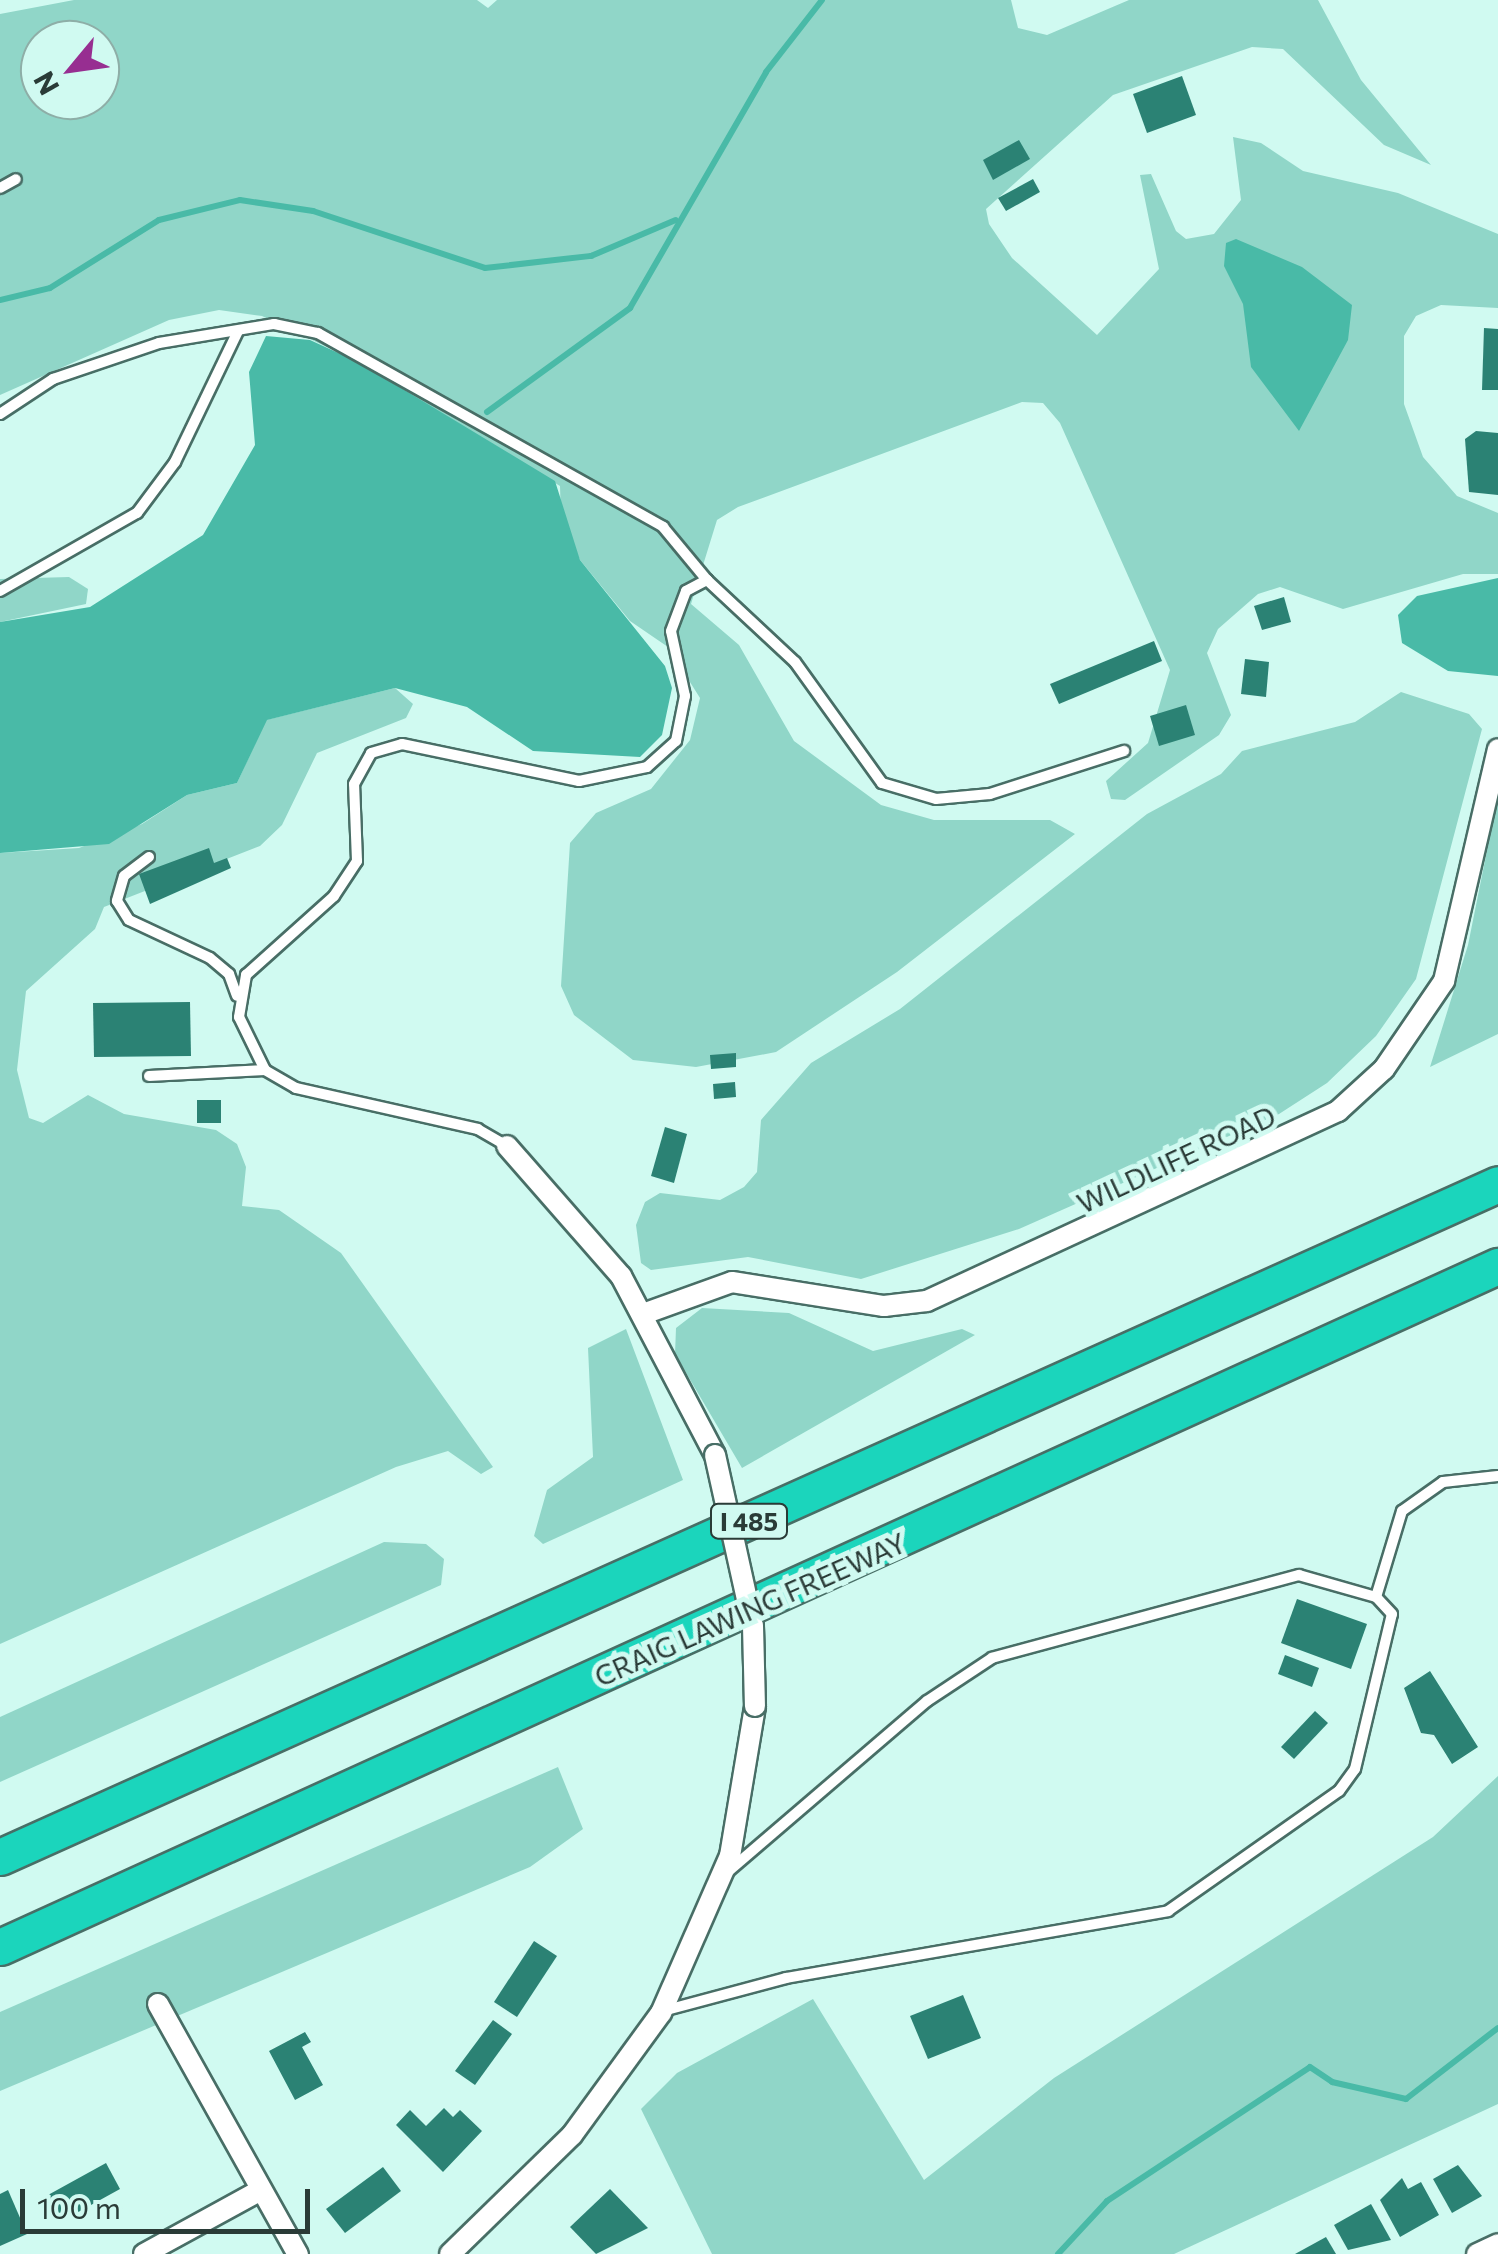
<!DOCTYPE html>
<html>
<head>
<meta charset="utf-8">
<style>
	body { margin:0 }
	#map { position:relative; width:1498px; height:2254px; overflow:hidden; background:#d0faf1; font-family:Commissioner,sans-serif }
	div>[style] { position:absolute }
	[style*='--x'] { left:calc(var(--x)*1px); top:calc(var(--y)*1px); width:calc(var(--w)*1px); rotate:calc(var(--a)*1deg) }
	.green>* { inset:0; background:#90d6c8 }
	.water>* { inset:0; background:#49baa7 }
	.stream>* { height:6px; margin:-3px; padding:0 3px; transform-origin:3px; border-radius:3px; background:#49baa7 }
	.building>* { inset:0; background:#2b8274 }
	.roads { filter:drop-shadow(2px 0 #486e66) drop-shadow(-2px 0 #486e66) drop-shadow(0 2px #486e66) drop-shadow(0 -2px #486e66) }
	.lane>* { height:10px; margin:-5px; padding:0 5px; transform-origin:5px; border-radius:5px; background:#fff }
	.street>* { height:20px; margin:-10px; padding:0 10px; transform-origin:10px; border-radius:10px; background:#fff }
	.highway>* { height:35px; margin:-17.5px; padding:0 17.5px; transform-origin:17.5px; border-radius:17.5px; background:#1bd5bc }
	.bridges { filter:drop-shadow(2px 0 #486e66) drop-shadow(-2px 0 #486e66) drop-shadow(0 2px #486e66) drop-shadow(0 -2px #486e66) }
	.street-bridge>* { height:20px; margin:-10px; padding:0 10px; transform-origin:10px; border-radius:10px; background:#fff }
	span { translate:-50% -50%; white-space:nowrap; text-align:center; line-height:1.15; -webkit-text-stroke:10px #d0faf1; paint-order:stroke }
	.shield-label span { padding:2px 8px; background:#d0faf1; border:2px solid; border-radius:8px; -webkit-text-stroke-width:0 }
	.shield-label { font-size:25px; color:#2a3b37; font-weight:700 }
	.street-label { font-size:28px; color:#2a3b37 }
	.north { position:absolute; left:20px; top:20px; width:100px; height:100px; box-sizing:border-box; background:#d0faf1; border:2px solid #8eaea7; border-radius:50%; rotate:241deg; font-size:28px; font-weight:700; line-height:40px; text-align:center; color:#2a3b37 }
	.north::after { content:''; display:block; margin:auto; width:35px; height:45px; background:#972e91; clip-path:polygon(50% 0,100% 100%,50% 72%,0 100%) }
	.scale { position:absolute; left:20px; top:2189px; width:290px; height:45px; box-sizing:border-box; border:5px solid #2a3b37; border-top:0; padding-left:12px; font-size:30px; line-height:35px; white-space:nowrap; color:#2a3b37; -webkit-text-stroke:8px #d0faf1; paint-order:stroke }
</style>
</head>
<body>
<div id="map">
	<div class="green">
		<div style="clip-path:polygon(evenodd,74px 0,477px 0,488px 8px,497px 0,1011px 0,1018px 28px,1047px 35px,1129px 0,1318px 0,1361px 80px,1431px 165px,1384px 145px,1283px 49px,1252px 47px,1113px 95px,986px 209px,989px 224px,1012px 258px,1097px 335px,1159px 269px,1140px 175px,1151px 174px,1176px 231px,1186px 239px,1214px 234px,1241px 200px,1233px 137px,1261px 143px,1303px 171px,1398px 193px,1498px 234px,1498px 308px,1441px 305px,1416px 316px,1404px 336px,1404px 404px,1423px 457px,1457px 496px,1498px 513px,1498px 574px,1463px 574px,1343px 609px,1280px 587px,1258px 594px,1218px 629px,1207px 653px,1231px 715px,1219px 735px,1125px 800px,1111px 799px,1106px 781px,1148px 743px,1170px 670px,1060px 423px,1043px 403px,1022px 402px,738px 507px,717px 520px,691px 604px,739px 645px,794px 741px,881px 805px,934px 820px,1050px 820px,1075px 834px,897px 972px,776px 1052px,696px 1067px,633px 1060px,574px 1015px,561px 986px,570px 843px,596px 813px,651px 789px,690px 740px,700px 698px,668px 647px,630px 621px,580px 560px,561px 518px,560px 486px,358px 362px,262px 316px,219px 310px,169px 320px,0 395px,0 14px,74px 0,40px 40px,100px 40px,100px 100px,40px 100px,40px 40px)"></div>
		<div style="clip-path:polygon(69px 577px,88px 589px,86px 604px,0 622px,0 579px)"></div>
		<div style="clip-path:polygon(395px 688px,413px 704px,406px 718px,317px 753px,282px 825px,260px 846px,104px 907px,95px 929px,26px 991px,17px 1070px,29px 1118px,43px 1123px,88px 1095px,124px 1114px,216px 1130px,237px 1144px,246px 1167px,242px 1206px,279px 1210px,341px 1253px,493px 1467px,481px 1474px,448px 1451px,396px 1467px,0 1644px,0 853px,79px 848px,142px 824px,187px 795px,237px 783px,266px 720px)"></div>
		<div style="clip-path:polygon(1401px 692px,1469px 714px,1482px 729px,1416px 979px,1376px 1036px,1327px 1083px,1279px 1114px,1019px 1229px,861px 1279px,748px 1257px,651px 1270px,641px 1263px,636px 1225px,645px 1202px,660px 1193px,720px 1200px,744px 1187px,757px 1172px,761px 1120px,811px 1063px,900px 1009px,1147px 814px,1221px 774px,1242px 751px,1355px 722px)"></div>
		<div style="clip-path:polygon(1498px 796px,1498px 1034px,1430px 1067px,1468px 945px)"></div>
		<div style="clip-path:polygon(702px 1308px,789px 1313px,873px 1351px,962px 1329px,975px 1335px,742px 1468px,675px 1354px,676px 1328px)"></div>
		<div style="clip-path:polygon(626px 1329px,683px 1480px,543px 1544px,534px 1536px,547px 1490px,593px 1457px,588px 1348px)"></div>
		<div style="clip-path:polygon(384px 1542px,426px 1544px,444px 1559px,441px 1585px,0 1782px,0 1717px)"></div>
		<div style="clip-path:polygon(558px 1767px,583px 1829px,530px 1867px,0 2091px,0 2012px)"></div>
		<div style="clip-path:polygon(1498px 1776px,1498px 2104px,1174px 2254px,712px 2254px,641px 2109px,677px 2073px,813px 1999px,924px 2180px,1054px 2078px,1433px 1837px)"></div>
	</div>
	<div class="water">
		<div style="clip-path:polygon(1236px 239px,1302px 267px,1352px 305px,1348px 340px,1299px 431px,1251px 367px,1243px 304px,1224px 266px,1226px 243px)"></div>
		<div style="clip-path:polygon(266px 336px,310px 340px,358px 362px,555px 481px,580px 560px,665px 666px,672px 688px,662px 735px,640px 757px,533px 751px,467px 707px,395px 688px,267px 720px,237px 783px,187px 795px,109px 844px,0 853px,0 622px,90px 607px,203px 535px,255px 445px,249px 372px)"></div>
		<div style="clip-path:polygon(1498px 578px,1498px 676px,1448px 671px,1402px 643px,1398px 615px,1417px 596px)"></div>
	</div>
	<div class="stream">
		<div style="--x:0;--y:300;--w:51;--a:-13.5"></div>
		<div style="--x:50;--y:288;--w:128;--a:-32"></div>
		<div style="--x:159;--y:220;--w:83;--a:-13.9"></div>
		<div style="--x:240;--y:200;--w:74;--a:8.6"></div>
		<div style="--x:313;--y:211;--w:181;--a:18.3"></div>
		<div style="--x:485;--y:268;--w:107;--a:-6.5"></div>
		<div style="--x:591;--y:256;--w:92;--a:-23"></div>
		<div style="--x:487;--y:412;--w:177;--a:-36"></div>
		<div style="--x:630;--y:308;--w:272;--a:-60"></div>
		<div style="--x:766;--y:72;--w:91;--a:-52.1"></div>
		<div style="--x:1058;--y:2254;--w:72;--a:-47.2"></div>
		<div style="--x:1107;--y:2201;--w:243;--a:-33.4"></div>
		<div style="--x:1310;--y:2067;--w:27;--a:34"></div>
		<div style="--x:1332;--y:2082;--w:76;--a:12.9"></div>
		<div style="--x:1406;--y:2099;--w:116;--a:-37.7"></div>
	</div>
	<div class="building">
		<div style="clip-path:polygon(1182px 76px,1196px 115px,1147px 133px,1133px 94px)"></div>
		<div style="clip-path:polygon(1019px 140px,1030px 159px,993px 180px,983px 160px)"></div>
		<div style="clip-path:polygon(1033px 179px,1040px 192px,1006px 211px,998px 198px)"></div>
		<div style="clip-path:polygon(1484px 328px,1498px 329px,1498px 390px,1482px 390px)"></div>
		<div style="clip-path:polygon(1476px 431px,1498px 433px,1498px 495px,1469px 492px,1465px 439px)"></div>
		<div style="clip-path:polygon(1284px 597px,1291px 622px,1262px 630px,1254px 606px)"></div>
		<div style="clip-path:polygon(1154px 641px,1162px 661px,1059px 704px,1050px 684px)"></div>
		<div style="clip-path:polygon(1245px 659px,1269px 662px,1266px 697px,1241px 694px)"></div>
		<div style="clip-path:polygon(1186px 705px,1195px 735px,1159px 746px,1150px 716px)"></div>
		<div style="clip-path:polygon(209px 848px,214px 863px,227px 858px,231px 868px,150px 904px,139px 874px)"></div>
		<div style="clip-path:polygon(190px 1002px,191px 1056px,94px 1057px,93px 1003px)"></div>
		<div style="clip-path:polygon(736px 1053px,736px 1067px,711px 1069px,710px 1055px)"></div>
		<div style="clip-path:polygon(735px 1082px,736px 1097px,714px 1099px,713px 1084px)"></div>
		<div style="clip-path:polygon(197px 1100px,221px 1100px,221px 1123px,197px 1123px)"></div>
		<div style="clip-path:polygon(665px 1127px,687px 1134px,674px 1183px,651px 1176px)"></div>
		<div style="clip-path:polygon(1297px 1599px,1367px 1624px,1351px 1669px,1281px 1643px)"></div>
		<div style="clip-path:polygon(1285px 1655px,1319px 1668px,1312px 1687px,1278px 1674px)"></div>
		<div style="clip-path:polygon(1430px 1671px,1478px 1747px,1452px 1764px,1434px 1735px,1421px 1733px,1404px 1688px)"></div>
		<div style="clip-path:polygon(1315px 1711px,1328px 1723px,1294px 1759px,1281px 1747px)"></div>
		<div style="clip-path:polygon(534px 1941px,557px 1956px,517px 2017px,494px 2002px)"></div>
		<div style="clip-path:polygon(963px 1995px,981px 2038px,928px 2059px,910px 2016px)"></div>
		<div style="clip-path:polygon(493px 2020px,512px 2034px,475px 2085px,455px 2071px)"></div>
		<div style="clip-path:polygon(305px 2032px,311px 2042px,302px 2047px,323px 2085px,295px 2100px,269px 2051px)"></div>
		<div style="clip-path:polygon(444px 2108px,453px 2117px,460px 2110px,482px 2131px,443px 2172px,396px 2125px,410px 2110px,426px 2126px)"></div>
		<div style="clip-path:polygon(106px 2163px,120px 2189px,62px 2221px,48px 2195px)"></div>
		<div style="clip-path:polygon(1458px 2165px,1482px 2196px,1452px 2213px,1433px 2179px)"></div>
		<div style="clip-path:polygon(383px 2167px,401px 2191px,345px 2233px,326px 2209px)"></div>
		<div style="clip-path:polygon(1402px 2178px,1408px 2189px,1421px 2182px,1439px 2215px,1400px 2237px,1380px 2200px)"></div>
		<div style="clip-path:polygon(610px 2189px,648px 2228px,596px 2254px,570px 2227px)"></div>
		<div style="clip-path:polygon(8px 2190px,27px 2234px,0 2246px,0 2194px)"></div>
		<div style="clip-path:polygon(1371px 2204px,1391px 2240px,1348px 2250px,1334px 2225px)"></div>
		<div style="clip-path:polygon(1326px 2237px,1336px 2254px,1295px 2254px)"></div>
	</div>
	<div class="roads">
		<div class="lane">
			<div style="--x:0;--y:188;--w:18;--a:-29"></div>
			<div style="--x:0;--y:414;--w:64;--a:-33.4"></div>
			<div style="--x:53;--y:379;--w:112;--a:-18.8"></div>
			<div style="--x:159;--y:343;--w:117;--a:-9.4"></div>
			<div style="--x:274;--y:324;--w:45;--a:11.6"></div>
			<div style="--x:318;--y:333;--w:396;--a:29.3"></div>
			<div style="--x:663;--y:527;--w:69;--a:50.3"></div>
			<div style="--x:0;--y:591;--w:158;--a:-29.7"></div>
			<div style="--x:137;--y:513;--w:64;--a:-53.3"></div>
			<div style="--x:175;--y:462;--w:145;--a:-64.3"></div>
			<div style="--x:149;--y:857;--w:31;--a:143"></div>
			<div style="--x:124;--y:876;--w:26;--a:106"></div>
			<div style="--x:117;--y:901;--w:22;--a:58"></div>
			<div style="--x:129;--y:920;--w:89;--a:25.1"></div>
			<div style="--x:210;--y:958;--w:25;--a:40"></div>
			<div style="--x:229;--y:974;--w:23;--a:70"></div>
			<div style="--x:149;--y:1076;--w:116;--a:-3"></div>
			<div style="--x:507;--y:1146;--w:34;--a:-150"></div>
			<div style="--x:478;--y:1129;--w:187;--a:-167.3"></div>
			<div style="--x:296;--y:1088;--w:36;--a:-150"></div>
			<div style="--x:265;--y:1070;--w:59;--a:-116.1"></div>
			<div style="--x:239;--y:1017;--w:43;--a:-80.5"></div>
			<div style="--x:246;--y:975;--w:118;--a:-41.9"></div>
			<div style="--x:334;--y:896;--w:42;--a:-56.7"></div>
			<div style="--x:357;--y:861;--w:77;--a:-92.2"></div>
			<div style="--x:354;--y:784;--w:35;--a:-61"></div>
			<div style="--x:371;--y:753;--w:32;--a:-16"></div>
			<div style="--x:402;--y:744;--w:181;--a:11.8"></div>
			<div style="--x:579;--y:781;--w:69;--a:-11.6"></div>
			<div style="--x:647;--y:767;--w:39;--a:-42"></div>
			<div style="--x:676;--y:741;--w:46;--a:-78.7"></div>
			<div style="--x:685;--y:696;--w:66;--a:-102.2"></div>
			<div style="--x:671;--y:631;--w:43;--a:-69.4"></div>
			<div style="--x:686;--y:591;--w:24;--a:-28"></div>
			<div style="--x:707;--y:580;--w:120;--a:43"></div>
			<div style="--x:795;--y:662;--w:149;--a:54.3"></div>
			<div style="--x:882;--y:783;--w:56;--a:16.5"></div>
			<div style="--x:936;--y:799;--w:54;--a:-5.3"></div>
			<div style="--x:990;--y:794;--w:141;--a:-17.8"></div>
			<div style="--x:1376;--y:1597;--w:90;--a:-73.2"></div>
			<div style="--x:1402;--y:1511;--w:50;--a:-35.3"></div>
			<div style="--x:1443;--y:1482;--w:55;--a:-6.2"></div>
			<div style="--x:663;--y:2011;--w:127;--a:-15"></div>
			<div style="--x:786;--y:1978;--w:388;--a:-9.9"></div>
			<div style="--x:1168;--y:1911;--w:209;--a:-35.1"></div>
			<div style="--x:1339;--y:1791;--w:27;--a:-54"></div>
			<div style="--x:1355;--y:1769;--w:159;--a:-76.6"></div>
			<div style="--x:1392;--y:1614;--w:23;--a:-133"></div>
			<div style="--x:1376;--y:1597;--w:80;--a:-164.1"></div>
			<div style="--x:1299;--y:1575;--w:318;--a:164.9"></div>
			<div style="--x:992;--y:1658;--w:78;--a:146.5"></div>
			<div style="--x:927;--y:1701;--w:261;--a:139.4"></div>
		</div>
		<div class="street">
			<div style="--x:507;--y:1146;--w:173;--a:48.8"></div>
			<div style="--x:621;--y:1276;--w:202;--a:62.3"></div>
			<div style="--x:646;--y:1313;--w:91;--a:-19.8"></div>
			<div style="--x:732;--y:1282;--w:154;--a:9"></div>
			<div style="--x:884;--y:1306;--w:43;--a:-6.6"></div>
			<div style="--x:927;--y:1301;--w:453;--a:-24.8"></div>
			<div style="--x:1338;--y:1111;--w:62;--a:-42.4"></div>
			<div style="--x:1384;--y:1069;--w:107;--a:-55.7"></div>
			<div style="--x:1444;--y:981;--w:238;--a:-76.9"></div>
			<div style="--x:158;--y:2004;--w:287;--a:60.8"></div>
			<div style="--x:144;--y:2254;--w:133;--a:-28.7"></div>
			<div style="--x:450;--y:2254;--w:170;--a:-44.3"></div>
			<div style="--x:572;--y:2135;--w:151;--a:-53.9"></div>
			<div style="--x:661;--y:2013;--w:171;--a:-66.3"></div>
			<div style="--x:730;--y:1856;--w:152;--a:-80.5"></div>
			<div style="--x:1477;--y:2254;--w:23;--a:-25"></div>
		</div>
		<div class="highway">
			<div style="--x:0;--y:1857;--w:1642;--a:-24.19"></div>
			<div style="--x:0;--y:1947;--w:1646;--a:-24.45"></div>
		</div>
	</div>
	<div class="bridges">
		<div class="street-bridge">
			<div style="--x:715;--y:1455;--w:175;--a:77.5"></div>
			<div style="--x:753;--y:1626;--w:80;--a:88.6"></div>
		</div>
	</div>
	<div class="shield-label">
		<span style="left:749px;top:1521px">I 485</span>
	</div>
	<div class="street-label">
		<span style="left:1176px;top:1159px;rotate:-25deg">WILDLIFE ROAD</span>
		<span style="left:750px;top:1609px;rotate:-24deg">CRAIG LAWING FREEWAY</span>
	</div>
	<div class="north">N</div>
	<div class="scale">100 m</div>
</div>
</body>
</html>
